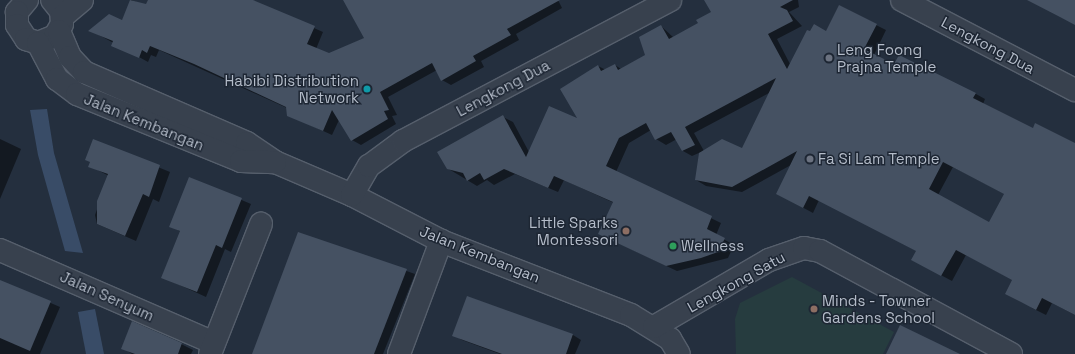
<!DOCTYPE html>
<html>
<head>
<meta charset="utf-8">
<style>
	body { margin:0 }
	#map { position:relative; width:1075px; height:354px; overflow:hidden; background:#242f3e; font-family:"Space Grotesk",sans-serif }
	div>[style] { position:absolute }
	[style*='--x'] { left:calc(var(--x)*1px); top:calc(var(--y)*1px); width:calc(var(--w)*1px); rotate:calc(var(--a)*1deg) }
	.green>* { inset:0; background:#263c3f }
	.water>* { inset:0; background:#394c67 }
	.shadow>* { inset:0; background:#0007 }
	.building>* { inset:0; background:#455162 }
	.roads { filter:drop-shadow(1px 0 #565f6c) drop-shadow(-1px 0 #565f6c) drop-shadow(0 1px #565f6c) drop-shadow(0 -1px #565f6c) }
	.minor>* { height:22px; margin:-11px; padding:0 11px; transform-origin:11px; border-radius:11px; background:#38414e }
	.dots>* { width:11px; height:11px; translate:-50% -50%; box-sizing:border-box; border:2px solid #1d2633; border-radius:50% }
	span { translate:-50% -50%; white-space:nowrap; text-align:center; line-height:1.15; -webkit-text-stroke:3px #1d2633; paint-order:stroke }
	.street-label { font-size:15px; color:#b4bcc9 }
	.poi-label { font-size:15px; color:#b4bcc9 }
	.left { translate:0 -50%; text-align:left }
	.right { translate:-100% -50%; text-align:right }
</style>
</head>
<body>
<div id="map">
	<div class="green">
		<div style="clip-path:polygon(792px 277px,894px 332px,883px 354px,736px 354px,735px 319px,740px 303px)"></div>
	</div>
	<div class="water">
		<div style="clip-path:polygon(47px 109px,54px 153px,83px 253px,65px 251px,38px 155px,30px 110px)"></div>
		<div style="clip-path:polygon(95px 309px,104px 354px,86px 354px,78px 312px)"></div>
	</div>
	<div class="shadow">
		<div style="clip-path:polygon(131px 0,147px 6px,149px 0,250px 0,323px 32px,316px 49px,329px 54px,365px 38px,344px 0,558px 0,562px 8px,516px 34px,519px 40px,481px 61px,484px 67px,451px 85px,442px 80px,437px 70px,388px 97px,397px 115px,392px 116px,396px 124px,361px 145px,352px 140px,339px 120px,332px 135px,288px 115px,287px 108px,159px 50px,156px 57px,151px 55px,148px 62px,90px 30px,122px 21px)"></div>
		<div style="clip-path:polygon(evenodd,729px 0,798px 0,799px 7px,789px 12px,802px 26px,777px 39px,790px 64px,811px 33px,876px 25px,886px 30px,874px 55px,895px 65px,899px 56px,976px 94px,985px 99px,983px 104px,1075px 150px,1075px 315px,1052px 303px,1046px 315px,1032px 308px,1013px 280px,966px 255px,952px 281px,922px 265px,917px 251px,819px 200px,813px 213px,787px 199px,791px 165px,742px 192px,706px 186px,696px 180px,701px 152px,692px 156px,683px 151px,677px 139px,666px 145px,656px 139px,651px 130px,629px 143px,616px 172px,721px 223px,716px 235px,734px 245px,728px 258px,677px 271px,599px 234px,614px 203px,564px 180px,558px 192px,515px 174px,494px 185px,487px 180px,477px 186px,447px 168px,503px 117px,513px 122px,529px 152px,579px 120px,598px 66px,606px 70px,615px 65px,621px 69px,646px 55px,661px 26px,674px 38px,699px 24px,729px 0,771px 92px,742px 150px,704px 151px,694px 133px,771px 92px,729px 0,953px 167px,1005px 194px,990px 223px,938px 195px,953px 167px)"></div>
		<div style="clip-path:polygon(0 139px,21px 149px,0 199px)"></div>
		<div style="clip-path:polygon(94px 141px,170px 172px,159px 202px,153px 199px,136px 241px,97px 224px,95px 215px,109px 176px,90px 166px)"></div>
		<div style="clip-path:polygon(190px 178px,251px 204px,231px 252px,225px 249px,206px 297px,162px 277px,181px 232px,171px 226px)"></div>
		<div style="clip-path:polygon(299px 233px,415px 274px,383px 354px,254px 354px)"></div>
		<div style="clip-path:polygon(0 281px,60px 307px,40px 354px,0 354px)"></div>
		<div style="clip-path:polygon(468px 297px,573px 335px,581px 340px,575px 354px,500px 354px,462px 340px,454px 335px)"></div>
		<div style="clip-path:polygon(181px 344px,193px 350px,191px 354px,132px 354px,123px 348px)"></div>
	</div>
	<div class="building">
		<div style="clip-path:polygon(130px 0,146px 4px,148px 0,253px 0,315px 26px,307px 44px,329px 53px,364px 38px,343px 0,560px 0,507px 29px,511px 35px,473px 56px,476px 61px,441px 81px,432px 63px,380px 92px,389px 110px,384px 111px,388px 119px,351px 141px,332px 110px,323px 131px,287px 116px,286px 107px,194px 64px,150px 46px,147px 53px,142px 50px,139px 58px,111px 46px,113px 41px,88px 31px,109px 14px,122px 20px)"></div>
		<div style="clip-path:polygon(evenodd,704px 0,793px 0,780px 7px,787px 10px,793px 21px,768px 34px,787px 69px,807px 30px,810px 31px,814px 24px,826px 31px,839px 5px,877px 24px,864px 49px,894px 64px,899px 55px,976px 93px,973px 98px,1033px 128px,1035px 123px,1075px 143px,1075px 315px,1042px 298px,1036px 310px,1021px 302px,1005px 294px,1012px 280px,956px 250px,941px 276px,911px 260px,916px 251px,809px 196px,803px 208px,776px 194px,797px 151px,732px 187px,695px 180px,699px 153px,722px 139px,742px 148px,776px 78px,685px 127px,695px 145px,682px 151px,671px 132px,655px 140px,646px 123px,619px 138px,606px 166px,712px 216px,707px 229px,725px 238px,718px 252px,701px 258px,666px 266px,598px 234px,613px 202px,554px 176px,548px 188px,504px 169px,484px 180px,480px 173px,467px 181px,463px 173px,447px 169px,437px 152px,503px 115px,526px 157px,549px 106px,577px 118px,560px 89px,598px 65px,601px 71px,615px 64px,618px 70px,645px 55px,639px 37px,661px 25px,669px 39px,698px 23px,696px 20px,711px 12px,704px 0,943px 162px,1004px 194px,989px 222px,929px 189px,943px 162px)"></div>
		<div style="clip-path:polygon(1027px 0,1075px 0,1075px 25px,1060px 17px)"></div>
		<div style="clip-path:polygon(93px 139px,160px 165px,149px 197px,143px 194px,125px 236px,97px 224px,97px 201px,108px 174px,88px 167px,90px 162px,85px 160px)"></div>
		<div style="clip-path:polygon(189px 177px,242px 198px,222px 248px,216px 245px,197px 292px,161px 278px,180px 231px,169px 227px)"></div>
		<div style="clip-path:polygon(298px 232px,407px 269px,374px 354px,252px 354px)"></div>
		<div style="clip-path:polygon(0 280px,51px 301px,30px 351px,0 338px)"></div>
		<div style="clip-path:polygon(467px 296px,573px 334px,566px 354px,502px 354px,452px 336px)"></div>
		<div style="clip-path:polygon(132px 321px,182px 343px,178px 354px,135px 354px,121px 349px)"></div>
		<div style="clip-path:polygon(900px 325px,960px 354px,886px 354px)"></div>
	</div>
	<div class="roads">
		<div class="minor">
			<div style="--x:27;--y:0;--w:16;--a:130"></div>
			<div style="--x:17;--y:12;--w:13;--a:90"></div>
			<div style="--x:17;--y:25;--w:17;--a:57"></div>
			<div style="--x:26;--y:39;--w:13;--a:18"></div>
			<div style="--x:38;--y:43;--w:18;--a:-22"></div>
			<div style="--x:55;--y:36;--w:14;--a:-60"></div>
			<div style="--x:62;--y:24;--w:13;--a:-94"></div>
			<div style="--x:61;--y:11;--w:14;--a:-129"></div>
			<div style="--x:902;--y:0;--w:195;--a:27.5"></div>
			<div style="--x:62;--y:17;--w:26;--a:-40"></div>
			<div style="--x:59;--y:31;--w:28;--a:67"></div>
			<div style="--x:70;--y:57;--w:21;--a:47"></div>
			<div style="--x:84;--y:72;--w:178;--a:23.5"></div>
			<div style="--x:247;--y:143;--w:34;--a:34"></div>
			<div style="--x:275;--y:162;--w:84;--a:23.2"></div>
			<div style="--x:352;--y:195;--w:100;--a:27.3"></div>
			<div style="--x:441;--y:241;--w:204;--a:21.3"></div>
			<div style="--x:631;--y:315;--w:46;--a:31.6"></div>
			<div style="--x:670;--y:339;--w:17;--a:59"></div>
			<div style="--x:38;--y:43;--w:41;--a:62.2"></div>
			<div style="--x:57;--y:79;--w:25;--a:37"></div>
			<div style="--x:77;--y:94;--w:177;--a:22.2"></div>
			<div style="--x:241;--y:161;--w:34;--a:2"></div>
			<div style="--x:352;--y:195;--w:34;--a:-60"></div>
			<div style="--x:369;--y:166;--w:42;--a:-36.3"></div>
			<div style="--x:403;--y:141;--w:302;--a:-27.8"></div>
			<div style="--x:0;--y:250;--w:233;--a:23.5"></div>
			<div style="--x:654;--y:327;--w:133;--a:-30.2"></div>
			<div style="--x:769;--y:260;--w:37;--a:-19"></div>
			<div style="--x:804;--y:248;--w:16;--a:11"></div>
			<div style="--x:820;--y:251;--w:217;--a:28.3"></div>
			<div style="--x:210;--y:354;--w:140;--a:-68.6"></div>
			<div style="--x:399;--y:354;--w:121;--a:-69.6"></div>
		</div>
	</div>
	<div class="dots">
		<div style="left:829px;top:58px;background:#6b7280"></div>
		<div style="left:367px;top:89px;background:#0f9aa8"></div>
		<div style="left:810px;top:159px;background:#6b7280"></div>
		<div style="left:626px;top:231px;background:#8d6e63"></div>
		<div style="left:673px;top:246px;background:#2e9e5b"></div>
		<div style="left:814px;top:309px;background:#8d6e63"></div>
	</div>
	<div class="street-label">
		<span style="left:988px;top:45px;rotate:28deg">Lengkong Dua</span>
		<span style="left:503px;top:88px;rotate:-28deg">Lengkong Dua</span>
		<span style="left:144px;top:122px;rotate:22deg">Jalan Kembangan</span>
		<span style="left:480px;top:254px;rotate:22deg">Jalan Kembangan</span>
		<span style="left:736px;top:282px;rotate:-29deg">Lengkong Satu</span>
		<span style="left:107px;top:296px;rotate:24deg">Jalan Senyum</span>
	</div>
	<div class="poi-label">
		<span class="left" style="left:837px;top:58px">Leng Foong<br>Prajna Temple</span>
		<span class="right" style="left:359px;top:89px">Habibi Distribution<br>Network</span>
		<span class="left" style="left:818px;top:159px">Fa Si Lam Temple</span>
		<span class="right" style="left:618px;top:231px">Little Sparks<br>Montessori</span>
		<span class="left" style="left:681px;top:246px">Wellness</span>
		<span class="left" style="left:822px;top:309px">Minds - Towner<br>Gardens School</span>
	</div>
</div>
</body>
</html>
